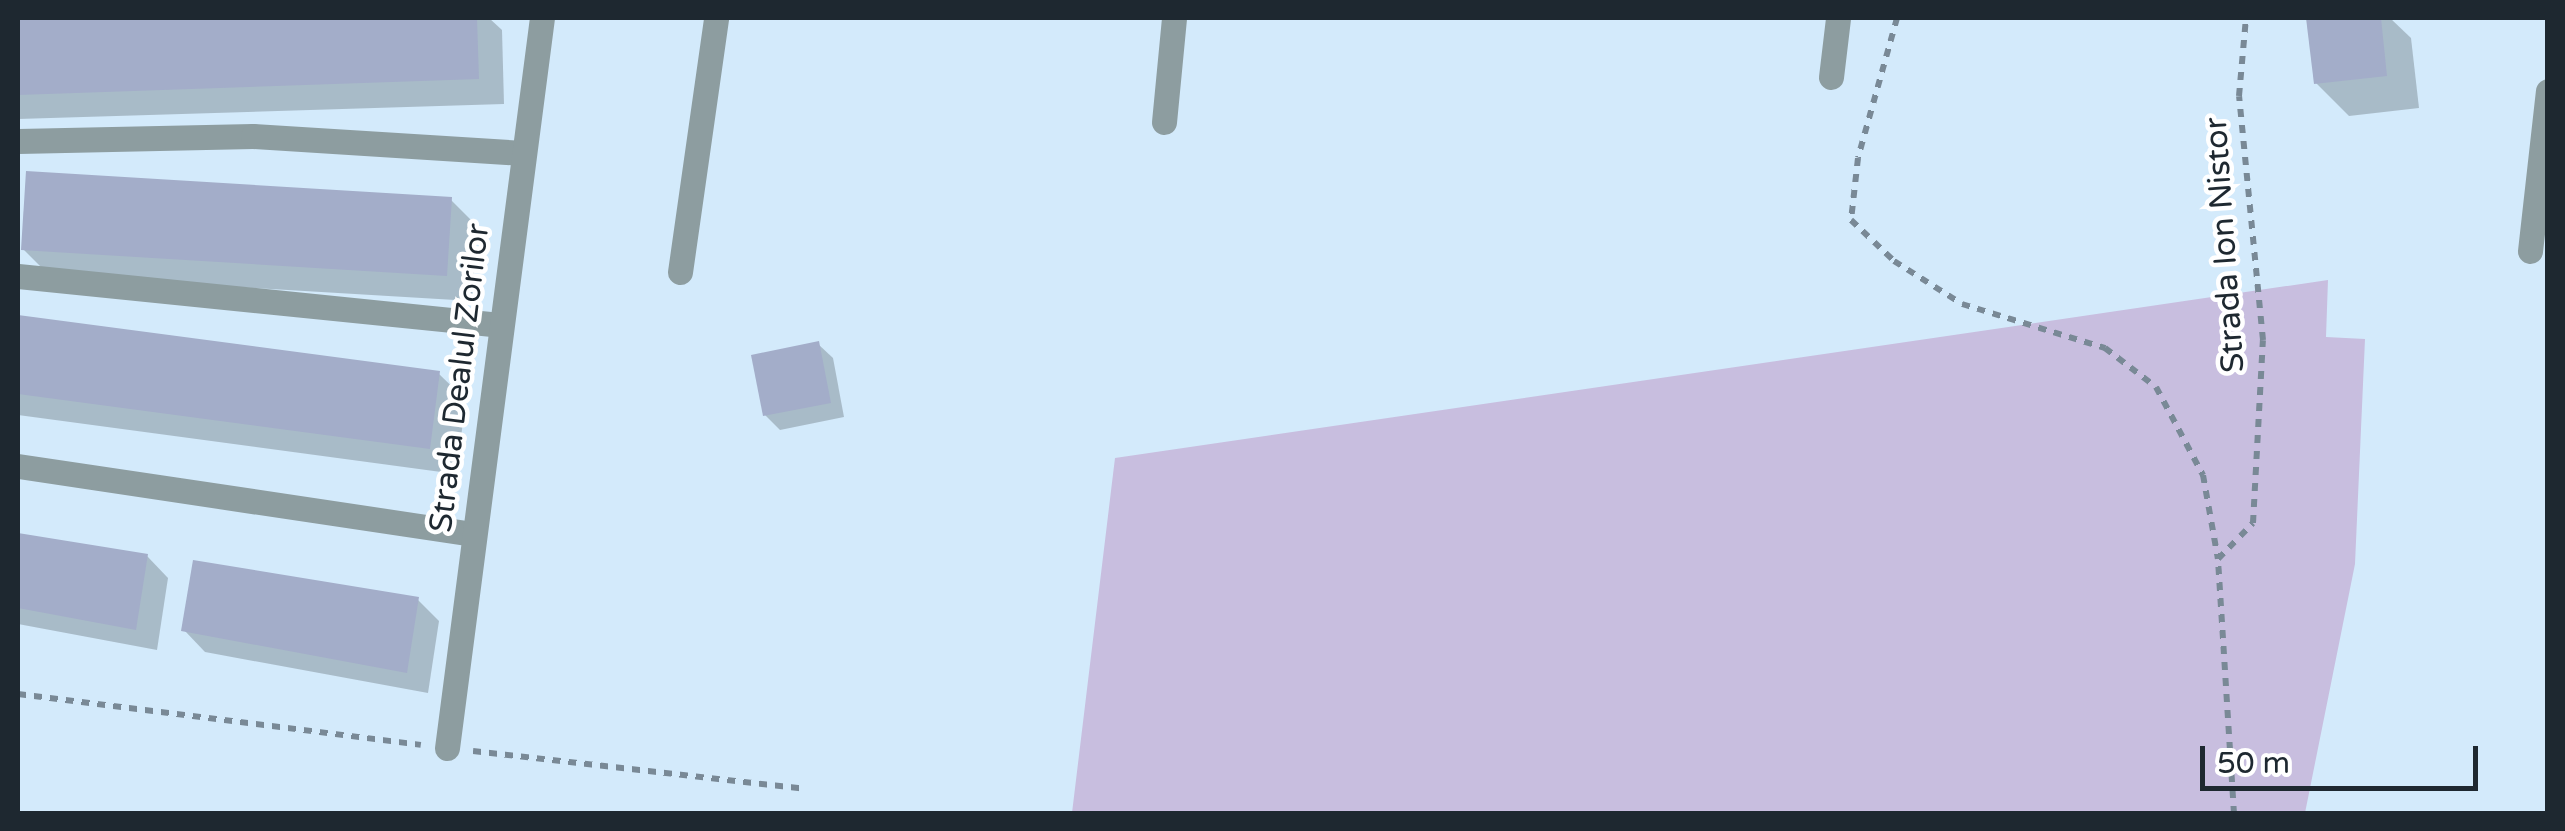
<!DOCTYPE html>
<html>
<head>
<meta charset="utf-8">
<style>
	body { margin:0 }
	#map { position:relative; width:2565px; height:831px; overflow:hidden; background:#d3eafb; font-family:"Varela Round",sans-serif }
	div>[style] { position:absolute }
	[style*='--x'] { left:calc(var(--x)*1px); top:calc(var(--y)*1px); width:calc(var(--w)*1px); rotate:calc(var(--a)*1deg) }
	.green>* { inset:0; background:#c8bedf }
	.shadow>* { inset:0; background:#0003 }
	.building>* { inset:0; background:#a3adc9 }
	.path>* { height:6px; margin-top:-3px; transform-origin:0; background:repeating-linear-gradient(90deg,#798996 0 8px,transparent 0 16px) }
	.minor>* { height:25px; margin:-12.5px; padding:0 12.5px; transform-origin:12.5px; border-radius:12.5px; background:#8d9da0 }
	span { translate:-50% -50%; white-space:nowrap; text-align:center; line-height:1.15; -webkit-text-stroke:9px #fff; paint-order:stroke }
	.street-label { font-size:32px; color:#1e2830 }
	.frame { position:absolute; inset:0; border:20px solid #1e2830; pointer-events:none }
	.scale { position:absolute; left:2200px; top:746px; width:278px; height:45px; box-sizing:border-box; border:5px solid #1e2830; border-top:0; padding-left:12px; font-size:30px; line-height:35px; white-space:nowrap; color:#1e2830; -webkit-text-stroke:8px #fff; paint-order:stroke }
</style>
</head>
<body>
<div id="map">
	<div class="green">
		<div style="clip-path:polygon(2328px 280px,2326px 337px,2365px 339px,2355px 564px,2305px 813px,1072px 813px,1115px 458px)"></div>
	</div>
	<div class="shadow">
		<div style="clip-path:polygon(489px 18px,502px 30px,504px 104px,18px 119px,18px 19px)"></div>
		<div style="clip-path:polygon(2309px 18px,2390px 18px,2411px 38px,2419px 108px,2349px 116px,2316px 83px)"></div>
		<div style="clip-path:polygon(451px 200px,477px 226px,472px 301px,50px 276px,23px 249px)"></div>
		<div style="clip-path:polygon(18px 317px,439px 374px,466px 400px,456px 474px,18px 415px)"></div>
		<div style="clip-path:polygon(818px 344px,833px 358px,844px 417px,780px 430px,765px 415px)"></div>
		<div style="clip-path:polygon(18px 535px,147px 556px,168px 578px,157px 650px,18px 624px)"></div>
		<div style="clip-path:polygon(418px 600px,439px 621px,428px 693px,205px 652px,184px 630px)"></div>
	</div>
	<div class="building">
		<div style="clip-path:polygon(18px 18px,477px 18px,479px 79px,18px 95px)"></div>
		<div style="clip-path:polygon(2306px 18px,2381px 18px,2387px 76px,2314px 84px)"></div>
		<div style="clip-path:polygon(26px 171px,452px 197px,447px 276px,21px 250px)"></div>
		<div style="clip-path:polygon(18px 315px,440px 371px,430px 449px,18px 394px)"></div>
		<div style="clip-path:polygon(819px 341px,831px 403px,763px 416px,751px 355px)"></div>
		<div style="clip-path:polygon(18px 533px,148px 554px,136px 630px,18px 608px)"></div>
		<div style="clip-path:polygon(193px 560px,419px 597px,407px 673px,181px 631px)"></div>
	</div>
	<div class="path">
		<div style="--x:1897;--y:18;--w:145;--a:105.6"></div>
		<div style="--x:1858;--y:158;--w:62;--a:96.4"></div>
		<div style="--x:1851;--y:220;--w:59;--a:43.6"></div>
		<div style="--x:1894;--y:261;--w:80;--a:32.3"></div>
		<div style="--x:1962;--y:304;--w:150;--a:17.1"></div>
		<div style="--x:2105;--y:348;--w:64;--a:37.4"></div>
		<div style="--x:2156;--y:387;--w:100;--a:61.9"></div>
		<div style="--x:2203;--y:475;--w:85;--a:79.9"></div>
		<div style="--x:18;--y:694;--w:406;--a:7.2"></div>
		<div style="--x:473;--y:751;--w:334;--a:6.5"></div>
		<div style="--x:2234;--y:814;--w:256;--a:-93.6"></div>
		<div style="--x:2218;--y:559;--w:50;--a:-45.8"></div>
		<div style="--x:2253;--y:523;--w:183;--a:-86.9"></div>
		<div style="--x:2263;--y:340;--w:245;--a:-95.6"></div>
		<div style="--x:2239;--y:96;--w:78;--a:-84.9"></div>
	</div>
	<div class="minor">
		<div style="--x:1831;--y:77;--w:59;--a:-83.2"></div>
		<div style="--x:1164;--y:122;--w:104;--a:-84.5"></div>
		<div style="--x:18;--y:141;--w:235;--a:-1.2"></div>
		<div style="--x:253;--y:136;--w:270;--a:3.6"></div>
		<div style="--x:2530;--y:251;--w:161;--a:-83.6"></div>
		<div style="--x:680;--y:272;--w:257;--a:-81.9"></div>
		<div style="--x:18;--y:276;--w:484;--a:5.8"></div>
		<div style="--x:18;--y:466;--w:460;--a:8.5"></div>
		<div style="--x:447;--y:748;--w:736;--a:-82.59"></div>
	</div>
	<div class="street-label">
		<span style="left:2225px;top:245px;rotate:-94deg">Strada Ion Nistor</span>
		<span style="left:460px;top:378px;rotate:-83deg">Strada Dealul Zorilor</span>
	</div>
	<div class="frame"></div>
	<div class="scale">50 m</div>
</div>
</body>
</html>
